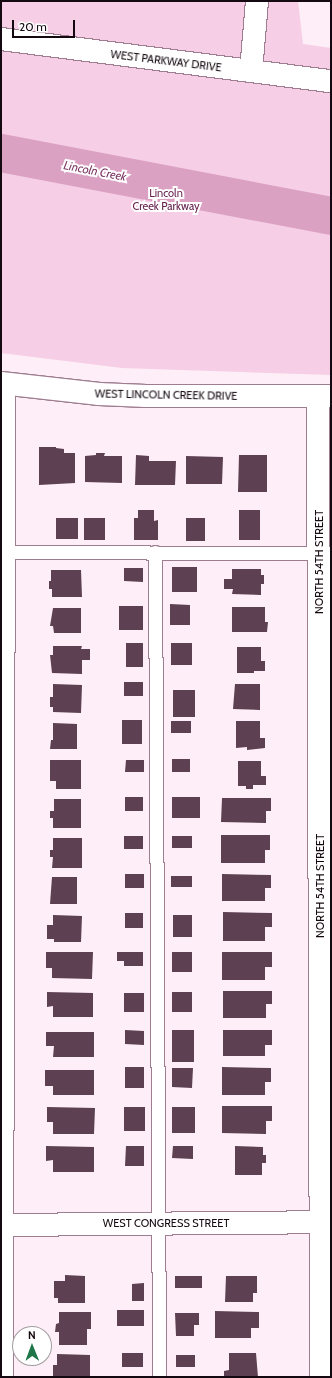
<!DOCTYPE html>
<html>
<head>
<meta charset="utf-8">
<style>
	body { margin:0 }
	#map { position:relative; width:332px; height:1378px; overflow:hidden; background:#fdeef7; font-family:Cabin,sans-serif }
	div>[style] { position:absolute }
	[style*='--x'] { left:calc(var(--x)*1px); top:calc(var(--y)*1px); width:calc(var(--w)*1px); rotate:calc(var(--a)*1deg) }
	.green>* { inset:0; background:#f6cee5 }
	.river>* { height:38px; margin:-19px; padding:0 19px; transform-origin:19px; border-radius:19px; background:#dba1c3 }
	.building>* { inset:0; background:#5d4051 }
	.roads { filter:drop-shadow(1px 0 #9e7d90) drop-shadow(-1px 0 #9e7d90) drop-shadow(0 1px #9e7d90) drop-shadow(0 -1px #9e7d90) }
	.service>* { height:13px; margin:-6.5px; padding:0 6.5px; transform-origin:6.5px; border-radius:6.5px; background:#fff }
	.minor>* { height:22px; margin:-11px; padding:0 11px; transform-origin:11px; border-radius:11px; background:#fff }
	.tertiary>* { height:22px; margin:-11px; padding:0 11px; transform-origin:11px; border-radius:11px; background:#fff }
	span { translate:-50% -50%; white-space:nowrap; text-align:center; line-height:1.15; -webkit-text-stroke:4px #fff; paint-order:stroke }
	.street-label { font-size:11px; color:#140910 }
	.park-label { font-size:11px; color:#672350 }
	.water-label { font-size:12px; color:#7c3764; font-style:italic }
	.frame { position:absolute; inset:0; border:2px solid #140910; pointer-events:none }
	.north { position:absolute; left:12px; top:1326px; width:40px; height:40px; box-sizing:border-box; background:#fff; border:1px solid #a19d9f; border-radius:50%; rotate:359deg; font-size:11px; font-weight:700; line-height:16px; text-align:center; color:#140910 }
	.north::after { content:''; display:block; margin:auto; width:14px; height:18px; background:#1f7649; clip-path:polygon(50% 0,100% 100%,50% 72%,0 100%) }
	.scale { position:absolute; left:12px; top:20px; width:63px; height:18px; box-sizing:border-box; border:2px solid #140910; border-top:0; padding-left:5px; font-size:12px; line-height:14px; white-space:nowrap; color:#140910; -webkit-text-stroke:3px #fff; paint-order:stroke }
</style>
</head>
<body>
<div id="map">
	<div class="green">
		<div style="clip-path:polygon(1px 1px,298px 1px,303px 44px,331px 48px,331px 375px,122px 368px,1px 353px)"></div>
	</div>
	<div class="river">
		<div style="--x:1;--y:153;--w:336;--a:10.8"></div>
	</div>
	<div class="building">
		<div style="clip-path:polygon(39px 447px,56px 447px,56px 448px,64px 449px,64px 453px,75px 453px,75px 483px,39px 485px)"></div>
		<div style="clip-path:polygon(96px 453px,105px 453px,104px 456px,122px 456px,122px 483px,85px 482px,85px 456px,96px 455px)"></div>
		<div style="clip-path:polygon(136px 455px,149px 456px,149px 461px,176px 461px,175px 485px,135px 485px)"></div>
		<div style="clip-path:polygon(239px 455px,267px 455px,267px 492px,238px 492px)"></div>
		<div style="clip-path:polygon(186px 456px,223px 457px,222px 484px,186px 484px)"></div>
		<div style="clip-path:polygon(138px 510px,154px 510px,154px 521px,158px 520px,158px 540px,134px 540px,134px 518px,138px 518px)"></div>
		<div style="clip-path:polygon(239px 510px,260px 510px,260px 540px,239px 540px)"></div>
		<div style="clip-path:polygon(56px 518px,78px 518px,78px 539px,56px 539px)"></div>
		<div style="clip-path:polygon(84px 518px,105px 518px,105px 540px,84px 540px)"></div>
		<div style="clip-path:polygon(186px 518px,205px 518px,205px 541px,186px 541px)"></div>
		<div style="clip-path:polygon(172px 567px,197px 567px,197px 592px,172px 592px)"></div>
		<div style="clip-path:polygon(124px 568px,143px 568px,143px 582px,124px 581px)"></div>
		<div style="clip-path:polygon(232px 569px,261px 569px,261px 575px,264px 575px,264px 584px,261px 584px,261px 595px,232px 594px,233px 589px,224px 589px,224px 579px,232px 579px)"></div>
		<div style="clip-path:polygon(51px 570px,81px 570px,82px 597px,52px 597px,52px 589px,49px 589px,49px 581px,51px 581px)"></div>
		<div style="clip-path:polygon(170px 604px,190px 605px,190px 625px,170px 625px)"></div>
		<div style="clip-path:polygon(119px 606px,143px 606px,143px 630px,119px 630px)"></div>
		<div style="clip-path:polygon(232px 607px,265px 607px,265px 622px,268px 622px,267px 632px,232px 632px)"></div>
		<div style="clip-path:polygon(53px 608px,81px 608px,81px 633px,54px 633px,53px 626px,50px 626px)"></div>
		<div style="clip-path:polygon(126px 643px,143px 643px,143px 667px,126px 667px)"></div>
		<div style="clip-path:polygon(171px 643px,192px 643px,192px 665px,171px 665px)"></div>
		<div style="clip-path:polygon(53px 646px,82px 646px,81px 649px,90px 649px,90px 660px,82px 660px,82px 674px,52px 673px,50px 655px,53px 655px)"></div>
		<div style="clip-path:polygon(237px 647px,261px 647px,261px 661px,265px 661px,265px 671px,254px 671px,254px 673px,237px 673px)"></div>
		<div style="clip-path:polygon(124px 682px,143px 682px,143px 696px,124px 696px)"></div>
		<div style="clip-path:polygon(53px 684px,82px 685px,81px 713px,53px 712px,53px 707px,50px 707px,50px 697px,53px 697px)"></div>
		<div style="clip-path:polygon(235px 684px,260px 684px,260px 710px,233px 709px)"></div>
		<div style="clip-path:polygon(173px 690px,195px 690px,195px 717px,173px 717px)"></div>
		<div style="clip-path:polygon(122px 720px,142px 720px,142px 744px,122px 744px)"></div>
		<div style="clip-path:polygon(171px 721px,191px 721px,191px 733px,171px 733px)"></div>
		<div style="clip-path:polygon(236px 721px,260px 721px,260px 738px,265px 738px,265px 748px,247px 750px,247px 747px,236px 748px)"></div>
		<div style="clip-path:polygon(53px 723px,77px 724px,77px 749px,50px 749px,51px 740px,53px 740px)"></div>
		<div style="clip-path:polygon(172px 759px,190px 759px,190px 772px,172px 772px)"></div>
		<div style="clip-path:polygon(50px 760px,81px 760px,81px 789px,56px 789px,56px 781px,50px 781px)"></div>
		<div style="clip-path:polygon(126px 760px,144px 760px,144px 772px,125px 772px)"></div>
		<div style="clip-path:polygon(238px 761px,261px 761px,261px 776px,266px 776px,266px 785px,253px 785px,253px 789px,246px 789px,246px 786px,238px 786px)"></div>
		<div style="clip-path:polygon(125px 797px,143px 797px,143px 811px,125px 811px)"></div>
		<div style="clip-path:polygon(172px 797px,200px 797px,200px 818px,172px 818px)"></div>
		<div style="clip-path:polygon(222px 798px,271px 798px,271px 811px,266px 811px,266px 823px,221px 822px)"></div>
		<div style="clip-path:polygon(54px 799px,81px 799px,81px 828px,53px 828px,53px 818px,50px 818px,50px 811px,54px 811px)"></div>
		<div style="clip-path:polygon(221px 835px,270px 835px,270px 850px,265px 850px,265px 863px,221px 863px)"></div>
		<div style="clip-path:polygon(124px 836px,143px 836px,143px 849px,124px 849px)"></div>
		<div style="clip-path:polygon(172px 836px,192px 836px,192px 848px,172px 848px)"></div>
		<div style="clip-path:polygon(53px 838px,82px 838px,82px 868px,52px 868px,53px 857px,50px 857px,50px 850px,53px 850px)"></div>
		<div style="clip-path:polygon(125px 874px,144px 874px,144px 888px,125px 888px)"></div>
		<div style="clip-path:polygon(222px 874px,271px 875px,271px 888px,265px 888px,265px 901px,222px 901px)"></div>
		<div style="clip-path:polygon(171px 876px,192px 876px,192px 887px,171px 887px)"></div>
		<div style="clip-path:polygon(52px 877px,77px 877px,77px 904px,50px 904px)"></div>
		<div style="clip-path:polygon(223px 912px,272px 913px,272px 927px,265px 927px,265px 941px,223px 941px)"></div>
		<div style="clip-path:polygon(125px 913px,143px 913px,143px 928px,125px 928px)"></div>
		<div style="clip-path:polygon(53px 915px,82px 916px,81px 942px,54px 942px,54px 939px,47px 939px,47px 925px,53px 925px)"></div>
		<div style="clip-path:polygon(173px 915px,192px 915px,192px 937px,173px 937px)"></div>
		<div style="clip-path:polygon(46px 952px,93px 952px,92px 979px,52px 978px,52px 968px,46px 968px)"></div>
		<div style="clip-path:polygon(117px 952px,143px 952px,143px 966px,124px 966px,124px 961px,117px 961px)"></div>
		<div style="clip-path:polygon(172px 952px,192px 952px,192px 972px,172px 972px)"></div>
		<div style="clip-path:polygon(222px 952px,272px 952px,272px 967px,265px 967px,265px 980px,222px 980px)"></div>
		<div style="clip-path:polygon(223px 991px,272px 991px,272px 1004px,266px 1004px,266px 1018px,223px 1018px)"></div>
		<div style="clip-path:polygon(47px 992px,93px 993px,93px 1017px,53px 1017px,53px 1006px,47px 1007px)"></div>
		<div style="clip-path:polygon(172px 992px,192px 992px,192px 1012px,172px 1012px)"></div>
		<div style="clip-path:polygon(124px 993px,144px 993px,144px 1012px,124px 1012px)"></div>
		<div style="clip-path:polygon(125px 1030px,144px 1031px,144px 1045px,125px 1044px)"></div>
		<div style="clip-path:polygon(172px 1030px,194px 1030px,194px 1062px,172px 1062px)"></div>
		<div style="clip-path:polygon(223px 1030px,272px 1030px,272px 1045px,265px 1045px,265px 1056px,223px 1056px)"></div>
		<div style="clip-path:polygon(46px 1032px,94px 1032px,94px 1057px,53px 1057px,54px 1046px,46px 1046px)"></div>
		<div style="clip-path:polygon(125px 1067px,144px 1067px,144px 1088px,125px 1088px)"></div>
		<div style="clip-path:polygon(222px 1067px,271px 1068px,271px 1082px,265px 1082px,265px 1095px,222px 1095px)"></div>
		<div style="clip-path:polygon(172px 1068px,193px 1068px,192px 1088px,172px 1087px)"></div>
		<div style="clip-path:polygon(45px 1070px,94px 1070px,94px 1095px,53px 1095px,53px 1086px,45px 1086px)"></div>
		<div style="clip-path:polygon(222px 1106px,272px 1106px,272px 1121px,266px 1121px,266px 1134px,222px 1133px)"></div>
		<div style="clip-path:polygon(47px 1107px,95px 1108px,94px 1134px,53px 1134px,53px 1122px,47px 1122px)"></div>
		<div style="clip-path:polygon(124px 1107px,145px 1107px,145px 1131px,124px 1131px)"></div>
		<div style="clip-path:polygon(172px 1107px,195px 1107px,195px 1133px,172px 1133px)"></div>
		<div style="clip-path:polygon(46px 1146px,94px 1147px,94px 1172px,53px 1172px,53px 1160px,46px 1161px)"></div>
		<div style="clip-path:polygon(126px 1146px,144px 1146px,144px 1166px,125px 1166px)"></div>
		<div style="clip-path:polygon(173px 1146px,193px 1146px,193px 1159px,172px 1158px)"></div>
		<div style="clip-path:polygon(235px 1146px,263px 1147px,263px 1155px,266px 1155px,266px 1163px,262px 1163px,262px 1175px,235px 1175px)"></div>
		<div style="clip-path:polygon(65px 1275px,85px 1276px,85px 1303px,58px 1303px,58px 1298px,54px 1298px,54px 1281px,65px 1281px)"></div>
		<div style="clip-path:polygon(175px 1276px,202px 1276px,202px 1288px,175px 1288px)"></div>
		<div style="clip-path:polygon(226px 1276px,257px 1276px,257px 1293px,253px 1293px,253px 1302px,225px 1302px)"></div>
		<div style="clip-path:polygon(144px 1283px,144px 1301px,132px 1301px,132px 1284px)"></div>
		<div style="clip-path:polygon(117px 1310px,144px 1310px,144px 1326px,117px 1326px)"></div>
		<div style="clip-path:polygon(215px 1311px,259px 1312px,259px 1328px,251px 1328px,251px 1338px,215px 1338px)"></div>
		<div style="clip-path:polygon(59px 1312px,91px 1312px,91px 1329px,87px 1329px,87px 1345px,59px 1345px,59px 1332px,55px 1332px,56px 1324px,59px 1323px)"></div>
		<div style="clip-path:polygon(175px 1313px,199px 1313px,199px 1325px,194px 1325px,194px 1336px,176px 1336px)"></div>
		<div style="clip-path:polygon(122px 1353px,143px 1353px,143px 1367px,122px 1367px)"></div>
		<div style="clip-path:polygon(229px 1353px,256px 1353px,258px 1377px,224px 1377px,224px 1371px,229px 1370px)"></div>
		<div style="clip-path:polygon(57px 1354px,90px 1355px,90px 1377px,53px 1377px,53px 1365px,57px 1365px)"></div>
		<div style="clip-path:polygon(176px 1355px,195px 1355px,195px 1367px,176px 1367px)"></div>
	</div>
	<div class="roads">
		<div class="service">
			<div style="--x:3;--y:552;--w:328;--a:0.2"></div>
			<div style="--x:155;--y:552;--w:825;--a:89.72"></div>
		</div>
		<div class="minor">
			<div style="--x:1;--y:39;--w:333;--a:7.3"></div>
			<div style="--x:251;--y:71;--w:70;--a:-85.1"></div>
			<div style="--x:1;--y:383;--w:99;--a:6.4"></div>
			<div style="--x:99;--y:394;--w:47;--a:2.4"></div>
			<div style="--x:146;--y:396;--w:185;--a:0"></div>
			<div style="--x:318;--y:396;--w:981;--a:89.82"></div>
			<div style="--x:2;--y:1377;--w:993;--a:-89.88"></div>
		</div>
		<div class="tertiary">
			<div style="--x:1;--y:1225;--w:330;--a:-0.5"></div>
		</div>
	</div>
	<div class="street-label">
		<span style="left:166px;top:61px;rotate:7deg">WEST PARKWAY DRIVE</span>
		<span style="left:166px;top:395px;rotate:1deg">WEST LINCOLN CREEK DRIVE</span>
		<span style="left:319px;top:562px;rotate:-90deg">NORTH 54TH STREET</span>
		<span style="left:320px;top:886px;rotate:-90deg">NORTH 54TH STREET</span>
		<span style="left:166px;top:1223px">WEST CONGRESS STREET</span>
	</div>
	<div class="park-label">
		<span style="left:166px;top:200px">Lincoln<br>Creek Parkway</span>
	</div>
	<div class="water-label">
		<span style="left:95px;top:171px;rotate:11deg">Lincoln Creek</span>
	</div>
	<div class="frame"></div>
	<div class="north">N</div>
	<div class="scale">20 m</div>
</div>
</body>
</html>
